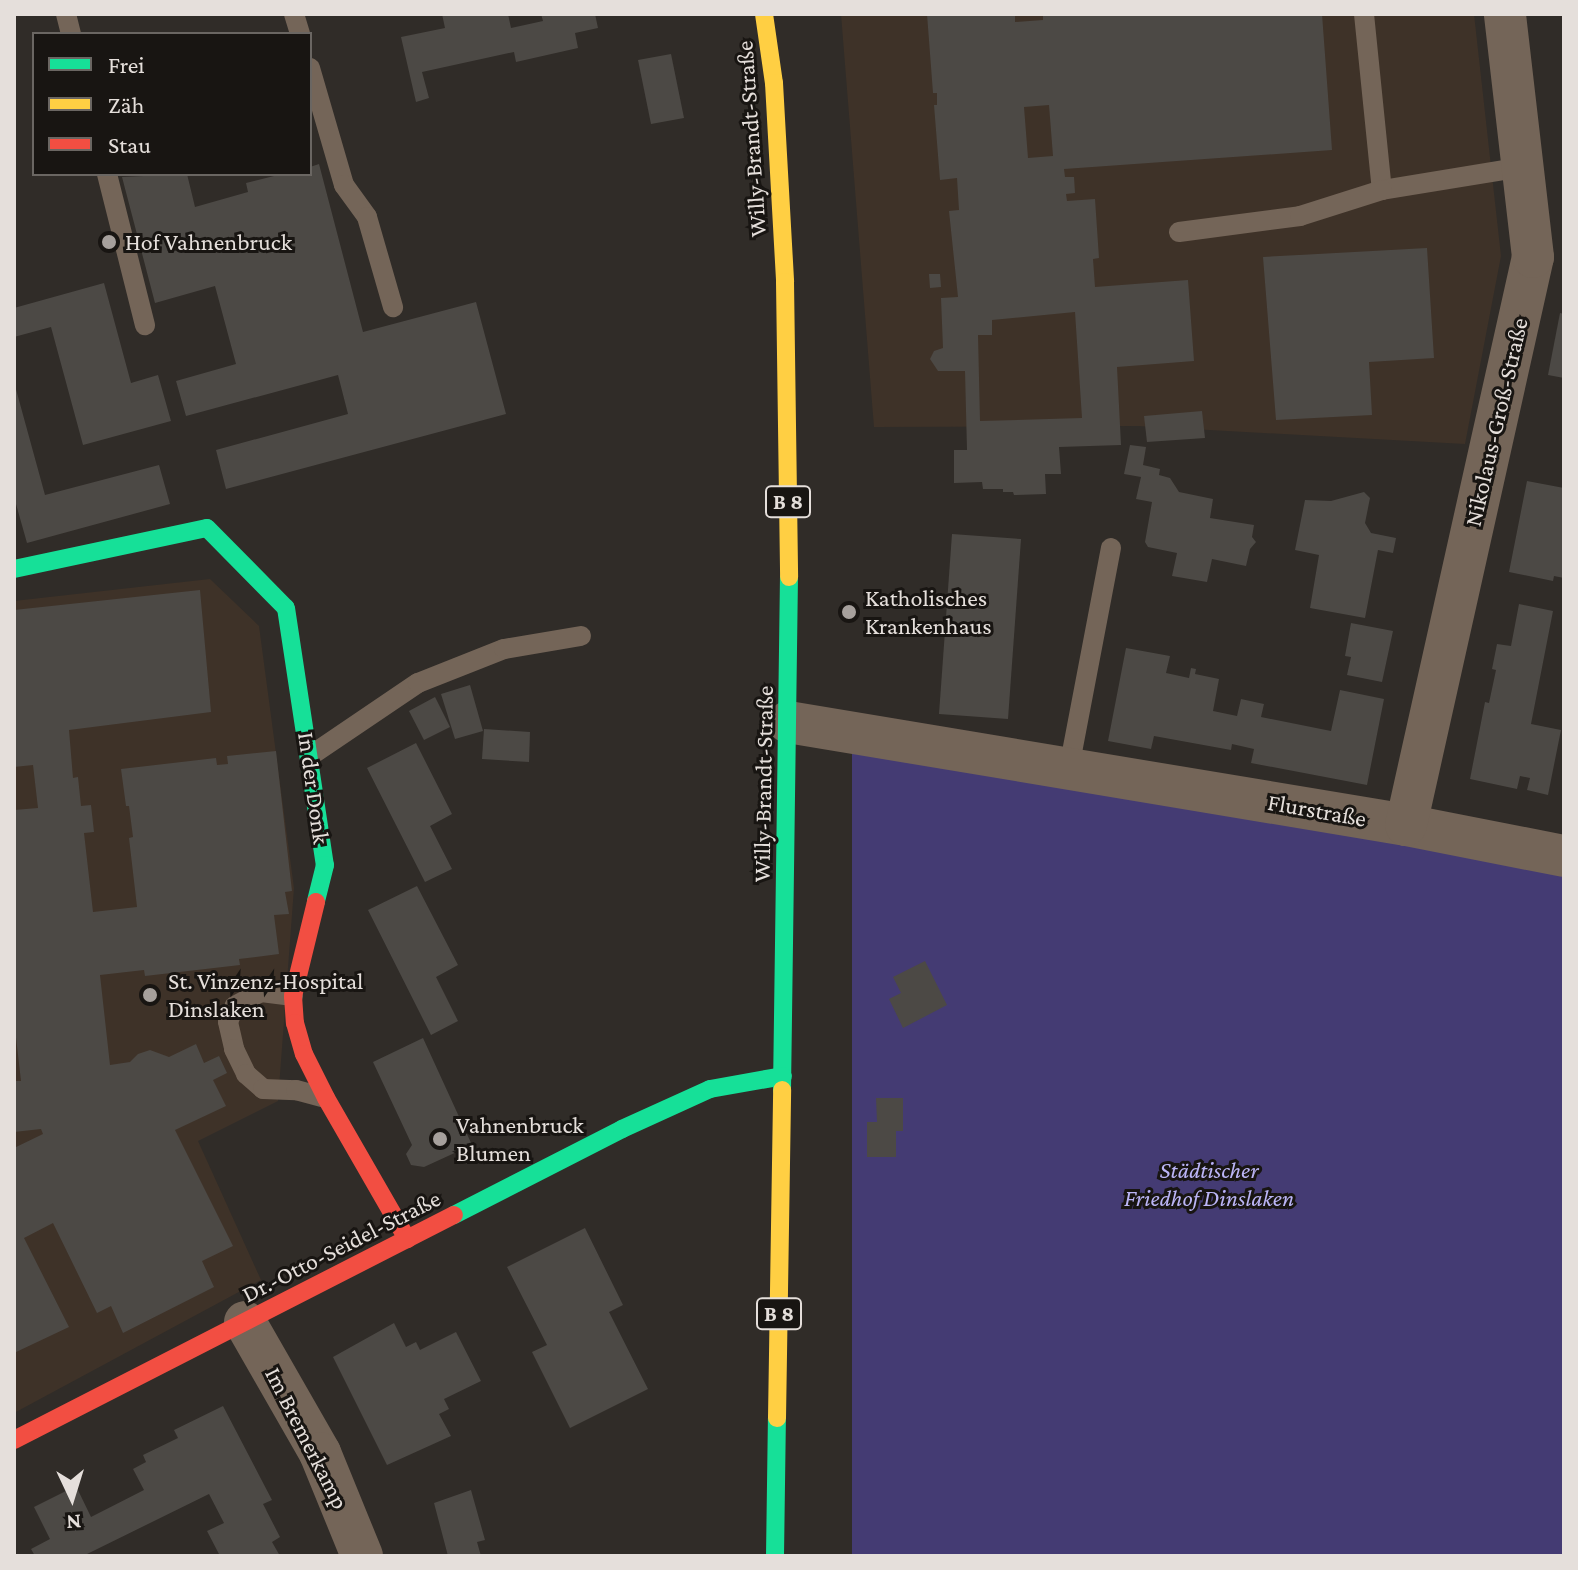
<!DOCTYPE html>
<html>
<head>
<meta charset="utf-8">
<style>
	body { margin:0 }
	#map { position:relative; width:1578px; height:1570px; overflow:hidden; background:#302c28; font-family:"Crimson Pro",serif }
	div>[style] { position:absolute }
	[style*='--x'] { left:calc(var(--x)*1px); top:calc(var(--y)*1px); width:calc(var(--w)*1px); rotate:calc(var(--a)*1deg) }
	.built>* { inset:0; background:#3e3228 }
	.green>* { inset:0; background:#443b73 }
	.building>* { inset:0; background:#4c4945 }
	.lane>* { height:20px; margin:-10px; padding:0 10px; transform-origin:10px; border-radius:10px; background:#746558 }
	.street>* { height:42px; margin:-21px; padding:0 21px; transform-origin:21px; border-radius:21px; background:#746558 }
	.fast>* { height:18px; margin:-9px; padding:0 9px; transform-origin:9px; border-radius:9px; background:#16e098 }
	.slow>* { height:18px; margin:-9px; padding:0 9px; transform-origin:9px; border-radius:9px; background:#ffcf43 }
	.jam>* { height:18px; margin:-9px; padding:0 9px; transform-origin:9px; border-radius:9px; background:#f24e42 }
	.dots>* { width:22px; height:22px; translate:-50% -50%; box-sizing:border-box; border:4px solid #181512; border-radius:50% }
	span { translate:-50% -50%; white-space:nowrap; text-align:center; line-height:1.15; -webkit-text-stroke:6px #181512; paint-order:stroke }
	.shield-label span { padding:2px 6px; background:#181512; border:2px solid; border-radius:6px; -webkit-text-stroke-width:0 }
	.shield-label { font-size:22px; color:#e5dfdb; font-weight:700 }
	.street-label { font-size:24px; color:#e5dfdb }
	.poi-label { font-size:24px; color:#e5dfdb }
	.left { translate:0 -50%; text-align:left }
	.park-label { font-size:24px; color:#bbb5f6; font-style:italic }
	.frame { position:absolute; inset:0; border:16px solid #e5dfdb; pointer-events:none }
	.legend { position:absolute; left:32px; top:32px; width:280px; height:144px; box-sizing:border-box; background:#181512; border:2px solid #6a6662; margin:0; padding:10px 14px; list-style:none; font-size:24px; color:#e5dfdb }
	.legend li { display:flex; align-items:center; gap:16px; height:40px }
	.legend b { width:40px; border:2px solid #6a6662 }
	.north { position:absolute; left:32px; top:1458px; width:80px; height:80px; -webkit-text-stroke:6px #181512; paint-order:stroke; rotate:176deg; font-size:22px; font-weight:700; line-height:32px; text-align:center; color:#e5dfdb }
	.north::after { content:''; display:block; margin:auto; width:28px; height:36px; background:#e5dfdb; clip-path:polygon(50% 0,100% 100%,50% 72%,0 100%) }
</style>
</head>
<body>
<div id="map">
	<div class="built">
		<div style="clip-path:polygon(841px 14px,1474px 14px,1501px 256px,1465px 444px,1138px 426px,874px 427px)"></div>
		<div style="clip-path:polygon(210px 579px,259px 626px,294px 888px,278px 1101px,198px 1141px,261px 1280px,14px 1413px,14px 601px)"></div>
	</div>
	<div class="green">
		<div style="clip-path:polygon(852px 741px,1564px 867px,1564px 1556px,852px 1556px)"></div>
	</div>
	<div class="building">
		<div style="clip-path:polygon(442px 14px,508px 14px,511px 28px,543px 21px,541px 14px,595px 14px,598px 28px,575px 33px,578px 48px,516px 62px,514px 52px,422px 72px,429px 98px,416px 102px,401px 37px,445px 28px)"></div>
		<div style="clip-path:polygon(evenodd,927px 14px,1015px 14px,1015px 22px,1043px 20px,1043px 14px,1322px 14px,1332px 150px,1064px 169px,1065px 177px,1074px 177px,1075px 193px,1066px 194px,1067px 201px,1095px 199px,1099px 258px,1093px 259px,1095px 287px,1188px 280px,1194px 361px,1117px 367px,1121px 445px,1059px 447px,1061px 474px,1045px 474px,1046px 494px,1014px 495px,1013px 492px,1003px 492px,1003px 489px,983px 489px,982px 482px,954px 483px,954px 450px,967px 450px,965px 371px,938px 371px,930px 359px,934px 351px,943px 348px,941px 298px,958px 297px,949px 211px,959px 210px,957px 178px,940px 180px,934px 105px,937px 105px,937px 93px,933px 93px,927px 14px,1049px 105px,1053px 156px,1028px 158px,1024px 107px,1049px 105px,927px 14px,1075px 312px,1082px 418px,980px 421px,978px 335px,992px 335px,992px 320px,1075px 312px)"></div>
		<div style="clip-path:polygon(671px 54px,684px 118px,651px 124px,638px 60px)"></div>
		<div style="clip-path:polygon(319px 164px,363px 332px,476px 302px,506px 414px,226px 489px,216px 450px,348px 414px,338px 375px,186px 416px,176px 381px,236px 364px,215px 286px,155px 303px,122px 177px,187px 174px,195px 207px,248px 192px,246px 183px,282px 174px,310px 174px,310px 167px)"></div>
		<div style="clip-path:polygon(1427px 248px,1434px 358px,1369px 362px,1372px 415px,1276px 420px,1263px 257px)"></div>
		<div style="clip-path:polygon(929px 274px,940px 274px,941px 287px,930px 288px)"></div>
		<div style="clip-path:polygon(104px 283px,131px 383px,158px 375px,171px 421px,83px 445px,51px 327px,14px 337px,14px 308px)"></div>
		<div style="clip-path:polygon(1560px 313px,1564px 314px,1564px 378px,1548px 375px)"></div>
		<div style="clip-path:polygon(14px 382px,45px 495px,159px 465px,170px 504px,27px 543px,14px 497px)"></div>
		<div style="clip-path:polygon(1202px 411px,1205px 438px,1147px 442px,1144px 416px)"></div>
		<div style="clip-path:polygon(1130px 445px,1146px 447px,1143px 465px,1160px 469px,1159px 475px,1170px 478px,1179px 492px,1213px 499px,1210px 518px,1254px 525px,1252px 537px,1256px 542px,1250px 549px,1246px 566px,1212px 559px,1207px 582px,1172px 576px,1177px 553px,1148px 547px,1145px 542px,1152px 502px,1136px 499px,1141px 477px,1124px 474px)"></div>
		<div style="clip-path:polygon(1527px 481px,1564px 488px,1564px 578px,1554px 576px,1553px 581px,1509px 572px)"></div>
		<div style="clip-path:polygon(1364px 492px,1370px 498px,1365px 523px,1371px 533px,1396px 538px,1393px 553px,1378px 550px,1365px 618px,1310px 608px,1319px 555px,1295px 550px,1305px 500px,1331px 501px)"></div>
		<div style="clip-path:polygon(952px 534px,1021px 539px,1008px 719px,939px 714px)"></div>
		<div style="clip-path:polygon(200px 590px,211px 712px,69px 730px,73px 778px,78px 777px,81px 806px,91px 805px,94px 832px,84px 833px,93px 912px,137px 907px,129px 838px,133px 837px,129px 806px,126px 806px,121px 769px,216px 758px,217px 765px,228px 764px,227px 756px,276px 751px,292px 891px,285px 892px,289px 914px,274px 915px,279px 954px,239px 959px,240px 965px,145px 976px,144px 970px,100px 975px,110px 1065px,130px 1062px,138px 1054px,150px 1050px,169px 1057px,196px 1044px,204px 1063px,219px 1056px,227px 1073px,213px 1080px,226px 1106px,175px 1130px,233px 1246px,202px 1261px,214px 1287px,123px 1333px,111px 1306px,97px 1313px,53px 1223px,24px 1238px,69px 1327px,14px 1353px,14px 1148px,43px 1134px,41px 1129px,14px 1132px,14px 1081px,21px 1081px,14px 1020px,14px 810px,38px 808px,33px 765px,14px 767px,14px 610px)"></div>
		<div style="clip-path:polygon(1519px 604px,1553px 611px,1531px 724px,1561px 730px,1548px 795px,1527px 790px,1530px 778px,1520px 776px,1517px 789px,1470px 779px,1485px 702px,1489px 703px,1496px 670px,1492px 669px,1497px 644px,1511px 646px)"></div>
		<div style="clip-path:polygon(1351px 623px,1393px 631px,1382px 682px,1347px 675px,1351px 657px,1345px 656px)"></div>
		<div style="clip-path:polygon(1126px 648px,1170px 656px,1166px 673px,1189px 678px,1191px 668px,1196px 669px,1195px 674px,1219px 679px,1213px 711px,1237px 716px,1241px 699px,1264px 704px,1261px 717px,1331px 731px,1340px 690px,1384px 699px,1367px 785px,1251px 763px,1254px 749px,1232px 744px,1231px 750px,1154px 736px,1151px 749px,1108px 741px)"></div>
		<div style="clip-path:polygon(470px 685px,483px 731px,455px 739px,441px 694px)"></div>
		<div style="clip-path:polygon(435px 697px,450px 727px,424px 740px,409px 711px)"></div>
		<div style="clip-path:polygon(484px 729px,530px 732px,529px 762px,482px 759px)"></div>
		<div style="clip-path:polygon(416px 743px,452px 814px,430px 826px,452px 869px,425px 882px,367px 768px)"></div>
		<div style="clip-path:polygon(417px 886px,458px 965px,436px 977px,458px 1021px,431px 1035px,368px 910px)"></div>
		<div style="clip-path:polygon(925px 961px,947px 1005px,903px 1028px,889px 999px,901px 993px,893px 977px)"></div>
		<div style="clip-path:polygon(423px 1038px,472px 1145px,424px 1167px,411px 1165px,406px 1154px,412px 1145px,373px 1062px)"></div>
		<div style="clip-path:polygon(876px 1098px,903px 1098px,903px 1131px,896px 1131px,896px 1157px,867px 1157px,867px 1122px,877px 1122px)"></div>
		<div style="clip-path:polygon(585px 1228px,623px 1305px,609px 1312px,648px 1389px,570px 1428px,532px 1352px,547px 1345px,507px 1267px)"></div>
		<div style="clip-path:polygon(394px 1323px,406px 1347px,416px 1342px,420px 1350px,456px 1332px,481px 1381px,444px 1399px,449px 1409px,439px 1414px,451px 1436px,387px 1465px,333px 1357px)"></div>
		<div style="clip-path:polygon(223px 1406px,272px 1500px,263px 1504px,280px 1537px,272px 1542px,280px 1556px,220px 1556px,207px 1531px,224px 1523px,209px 1494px,83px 1556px,35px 1556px,31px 1549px,50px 1539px,34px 1507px,76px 1486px,91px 1517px,144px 1490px,133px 1469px,146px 1462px,143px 1455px,178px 1438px,174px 1430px)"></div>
		<div style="clip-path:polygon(471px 1490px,485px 1540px,477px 1542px,481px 1556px,448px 1556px,434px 1503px)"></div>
	</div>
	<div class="lane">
		<div style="--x:66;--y:14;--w:21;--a:76"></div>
		<div style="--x:294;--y:14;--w:21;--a:73"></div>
		<div style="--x:1364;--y:14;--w:177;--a:84.2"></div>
		<div style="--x:1382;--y:190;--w:143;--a:-9.3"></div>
		<div style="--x:310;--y:68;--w:122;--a:73.8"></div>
		<div style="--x:344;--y:185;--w:39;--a:54"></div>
		<div style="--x:367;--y:217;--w:94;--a:73.9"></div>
		<div style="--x:107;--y:174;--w:156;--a:75.9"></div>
		<div style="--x:1179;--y:232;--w:122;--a:-7.5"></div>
		<div style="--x:1300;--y:216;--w:86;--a:-17.6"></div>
		<div style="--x:310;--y:756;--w:130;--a:-34.1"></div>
		<div style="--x:418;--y:683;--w:92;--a:-21.6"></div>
		<div style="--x:504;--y:649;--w:78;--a:-9.6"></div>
		<div style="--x:1069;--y:768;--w:224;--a:-79.2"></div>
		<div style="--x:293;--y:996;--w:32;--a:-173"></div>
		<div style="--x:261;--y:992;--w:30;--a:152"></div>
		<div style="--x:235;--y:1006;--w:17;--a:114"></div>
		<div style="--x:228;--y:1022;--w:28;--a:77"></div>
		<div style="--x:234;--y:1049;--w:28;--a:64"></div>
		<div style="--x:246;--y:1074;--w:23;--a:41"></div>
		<div style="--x:263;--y:1089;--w:33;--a:2"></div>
		<div style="--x:296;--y:1090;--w:27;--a:15"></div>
	</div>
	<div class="street">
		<div style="--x:788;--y:722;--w:627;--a:9.46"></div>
		<div style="--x:1406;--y:825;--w:161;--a:11.1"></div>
		<div style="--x:1406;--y:825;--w:582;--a:-77.4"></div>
		<div style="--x:1533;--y:257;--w:245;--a:-96.6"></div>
		<div style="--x:245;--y:1322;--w:151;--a:60.2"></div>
		<div style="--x:320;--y:1453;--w:111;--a:67.8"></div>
	</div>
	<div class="fast">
		<div style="--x:14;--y:569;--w:197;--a:-12"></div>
		<div style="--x:207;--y:528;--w:112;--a:45.4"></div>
		<div style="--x:286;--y:608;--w:260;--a:81.4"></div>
		<div style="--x:325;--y:865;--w:38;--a:104"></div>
		<div style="--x:782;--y:1090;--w:513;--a:-89.22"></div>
		<div style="--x:454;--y:1215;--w:189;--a:-27.1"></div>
		<div style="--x:622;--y:1129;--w:97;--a:-24.4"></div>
		<div style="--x:710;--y:1089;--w:74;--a:-10.1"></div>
		<div style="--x:775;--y:1556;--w:138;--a:-89.2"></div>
	</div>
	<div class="slow">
		<div style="--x:764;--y:14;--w:70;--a:81.8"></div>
		<div style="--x:774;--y:83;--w:199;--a:86.8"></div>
		<div style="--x:785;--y:282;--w:295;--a:89.2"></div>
		<div style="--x:777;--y:1418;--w:328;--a:-89.1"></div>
	</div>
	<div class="jam">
		<div style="--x:316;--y:902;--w:97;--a:103.7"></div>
		<div style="--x:293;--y:996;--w:27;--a:86"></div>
		<div style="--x:295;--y:1023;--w:32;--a:74"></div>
		<div style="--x:304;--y:1054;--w:49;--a:63.4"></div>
		<div style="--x:326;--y:1098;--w:163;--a:60.1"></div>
		<div style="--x:14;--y:1440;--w:494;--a:-27.1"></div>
	</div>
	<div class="dots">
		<div style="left:109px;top:242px;background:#a6a09c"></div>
		<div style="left:849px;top:612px;background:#a6a09c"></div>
		<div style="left:150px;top:995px;background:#a6a09c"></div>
		<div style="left:440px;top:1139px;background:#a6a09c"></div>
	</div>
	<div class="shield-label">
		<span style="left:788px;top:502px">B 8</span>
		<span style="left:779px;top:1314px">B 8</span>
	</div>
	<div class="street-label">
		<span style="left:751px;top:139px;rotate:-94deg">Willy-Brandt-Straße</span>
		<span style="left:1496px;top:422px;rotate:-77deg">Nikolaus-Groß-Straße</span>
		<span style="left:763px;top:784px;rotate:-89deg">Willy-Brandt-Straße</span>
		<span style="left:314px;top:788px;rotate:82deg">In der Donk</span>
		<span style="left:1317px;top:810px;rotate:10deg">Flurstraße</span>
		<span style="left:341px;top:1246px;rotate:-27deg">Dr.-Otto-Seidel-Straße</span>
		<span style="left:307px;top:1438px;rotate:63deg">Im Bremerkamp</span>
	</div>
	<div class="poi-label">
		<span class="left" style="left:125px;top:242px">Hof Vahnenbruck</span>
		<span class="left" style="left:865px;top:612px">Katholisches<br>Krankenhaus</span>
		<span class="left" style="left:168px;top:995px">St. Vinzenz-Hospital<br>Dinslaken</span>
		<span class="left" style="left:456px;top:1139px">Vahnenbruck<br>Blumen</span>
	</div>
	<div class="park-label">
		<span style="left:1209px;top:1184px">Städtischer<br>Friedhof Dinslaken</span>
	</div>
	<div class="frame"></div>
	<ul class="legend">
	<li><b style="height:10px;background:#16e098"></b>Frei</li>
	<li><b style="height:10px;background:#ffcf43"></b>Zäh</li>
	<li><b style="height:10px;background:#f24e42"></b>Stau</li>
	</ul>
	<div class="north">N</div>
</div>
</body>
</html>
